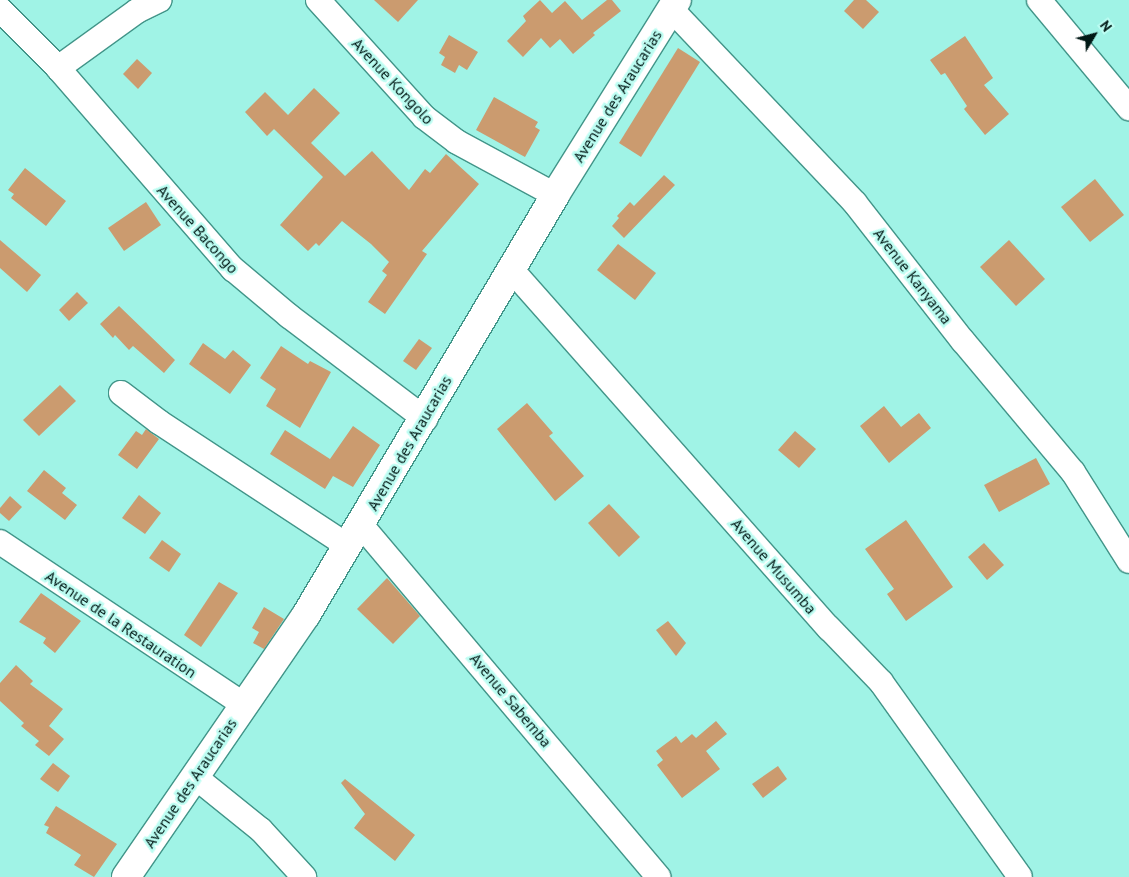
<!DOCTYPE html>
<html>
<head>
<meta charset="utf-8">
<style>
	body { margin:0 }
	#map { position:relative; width:1129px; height:877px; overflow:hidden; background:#a0f3e6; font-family:"PT Sans",sans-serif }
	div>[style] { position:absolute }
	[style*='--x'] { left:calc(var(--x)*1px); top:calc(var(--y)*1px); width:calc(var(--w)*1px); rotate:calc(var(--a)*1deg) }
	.building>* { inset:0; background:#cb9b6f }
	.roads { filter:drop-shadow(1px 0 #429589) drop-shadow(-1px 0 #429589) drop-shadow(0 1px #429589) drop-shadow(0 -1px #429589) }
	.minor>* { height:24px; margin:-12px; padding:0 12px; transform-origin:12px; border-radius:12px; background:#fff }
	.tertiary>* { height:28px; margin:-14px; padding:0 14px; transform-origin:14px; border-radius:14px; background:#fff }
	span { translate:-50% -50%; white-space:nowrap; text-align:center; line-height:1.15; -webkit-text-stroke:5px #bcfdf2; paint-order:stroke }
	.street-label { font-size:16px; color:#001815 }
	.north { position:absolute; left:1069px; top:10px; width:50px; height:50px; -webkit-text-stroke:4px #bcfdf2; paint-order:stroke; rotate:53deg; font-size:14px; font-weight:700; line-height:20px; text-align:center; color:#001815 }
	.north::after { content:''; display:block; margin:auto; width:18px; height:22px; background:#001815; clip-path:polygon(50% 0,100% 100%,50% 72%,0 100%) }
</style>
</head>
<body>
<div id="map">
	<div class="building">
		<div style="clip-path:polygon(374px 0,418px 0,398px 22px)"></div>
		<div style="clip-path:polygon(540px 0,552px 13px,565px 1px,582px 20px,607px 0,612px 0,621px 11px,593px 33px,595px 35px,573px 54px,560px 39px,550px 48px,541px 38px,523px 57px,507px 41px,526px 21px,523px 16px)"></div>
		<div style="clip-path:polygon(854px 0,866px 0,879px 12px,863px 29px,844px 11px)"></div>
		<div style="clip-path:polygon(449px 35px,478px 52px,467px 70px,459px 65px,455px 73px,441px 65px,445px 57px,439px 53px)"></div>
		<div style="clip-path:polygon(965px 36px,993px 78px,984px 85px,1009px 114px,985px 135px,964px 109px,967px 106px,945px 73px,941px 75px,930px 60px)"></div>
		<div style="clip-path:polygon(678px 48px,700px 62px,641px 157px,619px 143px)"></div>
		<div style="clip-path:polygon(137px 59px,152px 73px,138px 89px,123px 74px)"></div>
		<div style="clip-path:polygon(314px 88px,340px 113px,311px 143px,345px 176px,372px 151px,409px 190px,425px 169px,430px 173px,446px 154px,479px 184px,422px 251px,427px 254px,385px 314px,368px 302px,387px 275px,382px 271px,389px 262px,371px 244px,342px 221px,319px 246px,316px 243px,308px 251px,280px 225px,323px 177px,274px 129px,267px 136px,245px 112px,265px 92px,288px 115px)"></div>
		<div style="clip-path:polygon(494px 97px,538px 122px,535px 127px,540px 130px,525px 157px,476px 130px)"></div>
		<div style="clip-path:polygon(25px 168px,66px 201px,46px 226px,11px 198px,14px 194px,8px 190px)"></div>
		<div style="clip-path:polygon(664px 175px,675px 185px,624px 238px,612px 226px,619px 218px,617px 216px,630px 202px,634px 206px)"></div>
		<div style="clip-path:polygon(1095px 179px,1124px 215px,1090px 242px,1061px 207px)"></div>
		<div style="clip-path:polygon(146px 202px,161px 225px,124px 251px,108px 228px)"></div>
		<div style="clip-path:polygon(0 240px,41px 275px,27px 292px,0 268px)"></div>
		<div style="clip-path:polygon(1009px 240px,1045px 279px,1016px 306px,980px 267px)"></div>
		<div style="clip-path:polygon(618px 244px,656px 273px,635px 300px,597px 270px)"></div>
		<div style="clip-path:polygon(77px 292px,88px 303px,69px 321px,59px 310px)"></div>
		<div style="clip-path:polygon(119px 306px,175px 360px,164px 373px,133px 346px,129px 350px,115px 335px,113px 338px,100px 324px)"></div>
		<div style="clip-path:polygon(419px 339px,432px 348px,416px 370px,403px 361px)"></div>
		<div style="clip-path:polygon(203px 343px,225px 359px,233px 350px,251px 365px,230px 394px,189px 364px)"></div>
		<div style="clip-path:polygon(281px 346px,308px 364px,310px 361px,331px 372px,300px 428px,266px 406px,276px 389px,260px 378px)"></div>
		<div style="clip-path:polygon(60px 385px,76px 401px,39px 436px,23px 420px)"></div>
		<div style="clip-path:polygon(527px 403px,553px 433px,549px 436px,584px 476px,555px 501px,497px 429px)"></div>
		<div style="clip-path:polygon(884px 406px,901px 427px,919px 413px,931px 428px,889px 463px,860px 426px)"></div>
		<div style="clip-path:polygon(353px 426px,380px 445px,353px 487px,333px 476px,325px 489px,270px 454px,285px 430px,330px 459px)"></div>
		<div style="clip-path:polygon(146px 429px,159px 439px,137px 469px,118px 455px,136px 431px,142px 435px)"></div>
		<div style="clip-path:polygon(795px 431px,816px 449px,799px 468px,778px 450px)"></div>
		<div style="clip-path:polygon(1036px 458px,1050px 484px,999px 512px,984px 485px)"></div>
		<div style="clip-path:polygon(44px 470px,66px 488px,62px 493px,77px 505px,65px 520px,27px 491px)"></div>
		<div style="clip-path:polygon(139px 495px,161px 513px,145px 534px,122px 518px)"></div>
		<div style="clip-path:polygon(10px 496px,22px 507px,9px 521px,0 513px,0 508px)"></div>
		<div style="clip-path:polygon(609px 504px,640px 537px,619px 557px,588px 523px)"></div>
		<div style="clip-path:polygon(906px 520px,953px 587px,906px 621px,887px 594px,894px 589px,865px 549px)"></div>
		<div style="clip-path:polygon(162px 540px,181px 554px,169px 572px,149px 558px)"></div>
		<div style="clip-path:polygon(984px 543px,1004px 565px,987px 580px,968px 557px)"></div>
		<div style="clip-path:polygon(387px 578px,420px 616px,393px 644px,357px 609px)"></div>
		<div style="clip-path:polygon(219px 582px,238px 593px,201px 647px,184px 635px)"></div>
		<div style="clip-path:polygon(41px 593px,81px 621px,55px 653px,43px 643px,46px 638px,19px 622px)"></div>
		<div style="clip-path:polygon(264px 607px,284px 619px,264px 649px,253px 643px,259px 632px,252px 628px)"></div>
		<div style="clip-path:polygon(668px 621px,686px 643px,676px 656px,656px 630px)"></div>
		<div style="clip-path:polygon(16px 665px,33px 681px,30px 684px,63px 709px,49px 726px,64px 739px,49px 756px,35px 745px,39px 741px,21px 726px,24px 723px,0 701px,0 683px)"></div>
		<div style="clip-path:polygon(716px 721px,727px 734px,706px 751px,720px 769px,682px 798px,657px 765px,663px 760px,656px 751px,676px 736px,681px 743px,692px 734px,696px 738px)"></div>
		<div style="clip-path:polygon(53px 763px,70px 776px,58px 792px,40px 779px)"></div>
		<div style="clip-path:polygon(778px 766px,787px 779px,763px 798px,752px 784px)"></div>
		<div style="clip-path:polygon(345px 779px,415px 835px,395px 861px,354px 828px,365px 814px,341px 783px)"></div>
		<div style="clip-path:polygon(56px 806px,117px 844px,94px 877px,74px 865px,81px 855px,46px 833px,49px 827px,44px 825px)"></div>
	</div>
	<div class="roads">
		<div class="minor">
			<div style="--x:318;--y:0;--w:158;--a:47.8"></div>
			<div style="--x:424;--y:117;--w:41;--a:37.1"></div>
			<div style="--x:457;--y:142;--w:111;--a:28.4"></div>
			<div style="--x:1039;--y:0;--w:141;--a:50.2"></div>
			<div style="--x:0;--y:9;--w:83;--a:45.5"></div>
			<div style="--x:58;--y:68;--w:267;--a:49"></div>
			<div style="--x:233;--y:269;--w:73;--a:40"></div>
			<div style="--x:289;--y:316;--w:171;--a:37.1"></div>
			<div style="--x:672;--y:10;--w:266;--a:46.5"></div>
			<div style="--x:855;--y:203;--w:175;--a:52"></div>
			<div style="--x:963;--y:341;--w:171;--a:50"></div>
			<div style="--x:1073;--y:472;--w:105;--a:57.8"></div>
			<div style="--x:58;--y:68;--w:97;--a:-35.8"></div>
			<div style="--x:137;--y:11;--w:25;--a:-26"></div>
			<div style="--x:510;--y:268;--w:481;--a:48.5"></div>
			<div style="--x:829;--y:628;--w:75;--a:46.1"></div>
			<div style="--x:881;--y:682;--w:239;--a:54.5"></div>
			<div style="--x:121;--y:393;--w:48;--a:37.3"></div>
			<div style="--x:159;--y:422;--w:226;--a:33.3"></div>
			<div style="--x:361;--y:525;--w:461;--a:49.8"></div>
			<div style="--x:0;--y:542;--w:293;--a:33.7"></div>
			<div style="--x:194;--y:776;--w:86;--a:38.9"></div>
			<div style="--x:261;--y:830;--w:64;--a:47.5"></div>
		</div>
		<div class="tertiary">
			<div style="--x:126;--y:877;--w:318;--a:-55.5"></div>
			<div style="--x:306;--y:615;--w:488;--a:-59.3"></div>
			<div style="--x:555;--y:195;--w:230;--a:-58"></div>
		</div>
	</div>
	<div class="street-label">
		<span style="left:393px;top:81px;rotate:47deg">Avenue Kongolo</span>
		<span style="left:617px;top:96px;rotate:-58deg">Avenue des Araucarias</span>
		<span style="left:198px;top:229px;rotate:48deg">Avenue Bacongo</span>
		<span style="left:913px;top:276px;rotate:52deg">Avenue Kanyama</span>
		<span style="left:409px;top:443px;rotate:-60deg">Avenue des Araucarias</span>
		<span style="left:774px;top:566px;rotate:49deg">Avenue Musumba</span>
		<span style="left:121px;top:624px;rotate:34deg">Avenue de la Restauration</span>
		<span style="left:511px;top:700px;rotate:50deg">Avenue Sabemba</span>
		<span style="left:190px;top:783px;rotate:-56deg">Avenue des Araucarias</span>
	</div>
	<div class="north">N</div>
</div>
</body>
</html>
